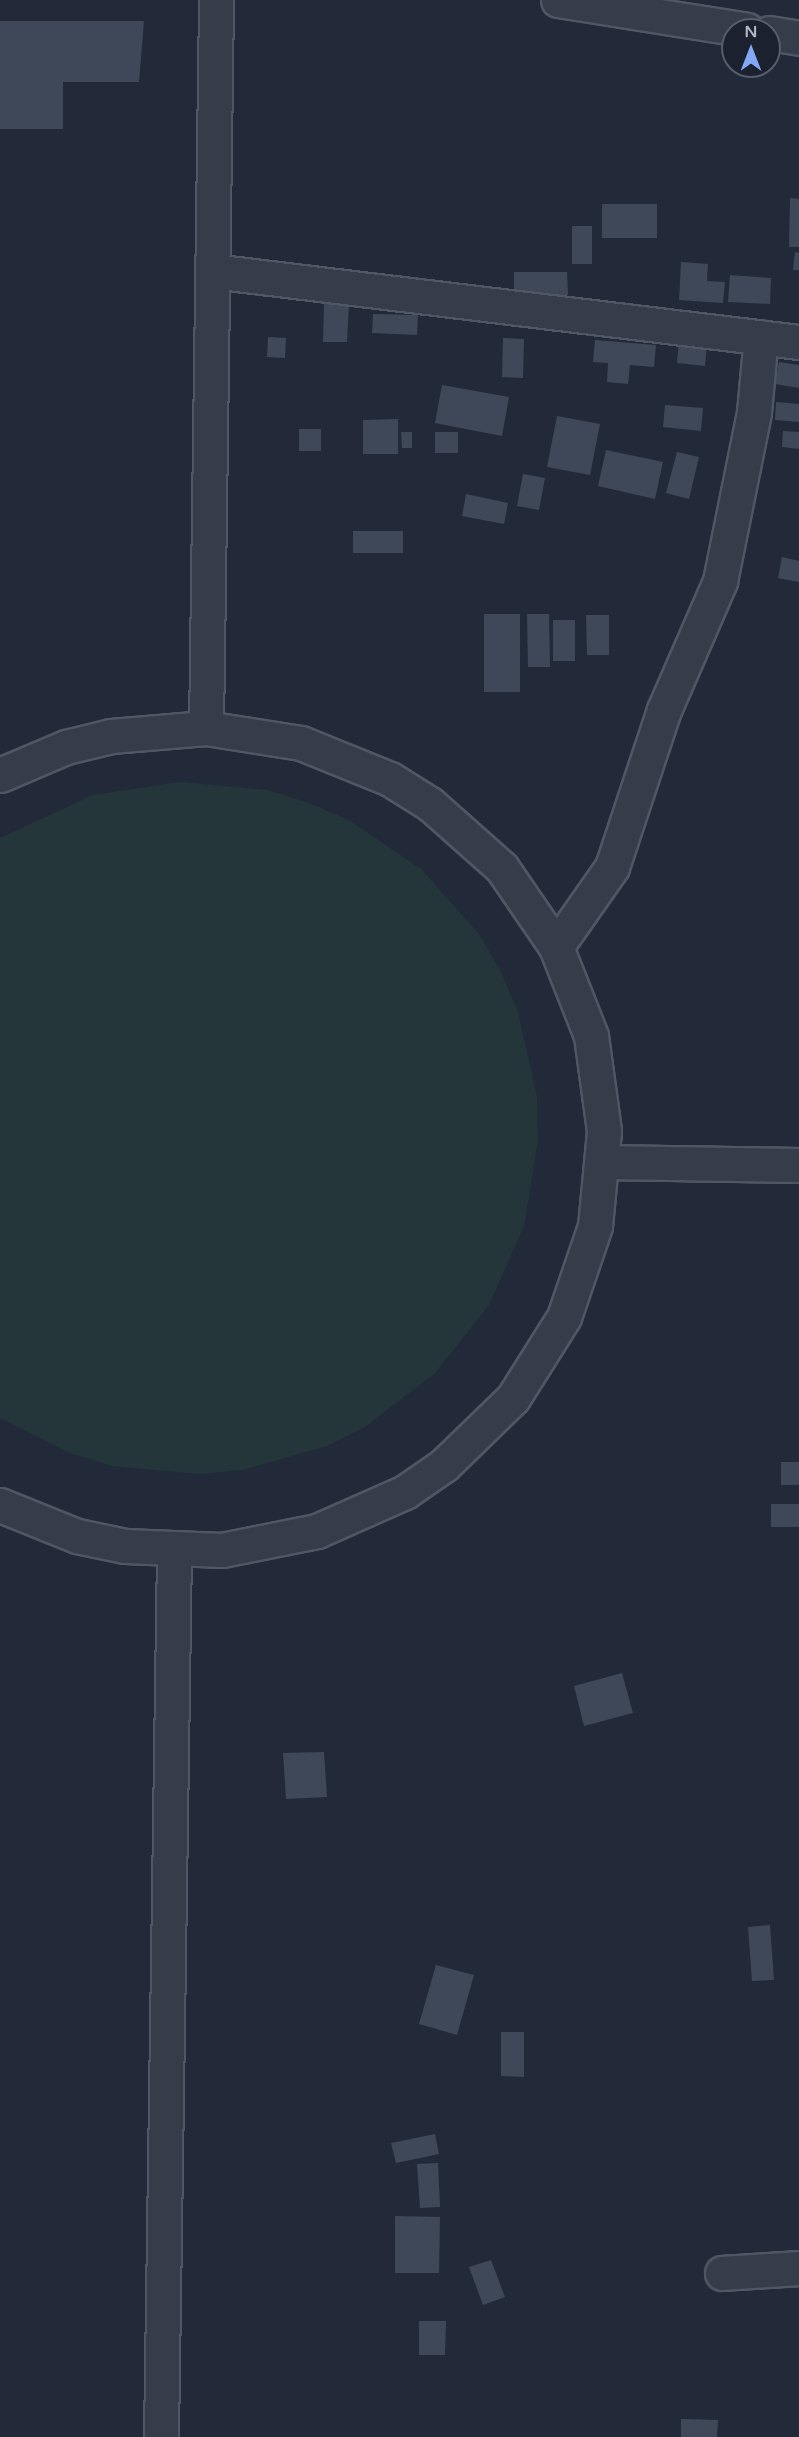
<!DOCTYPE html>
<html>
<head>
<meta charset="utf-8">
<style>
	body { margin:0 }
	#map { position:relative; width:799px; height:2437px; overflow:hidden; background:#222a39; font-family:"Varela Round",sans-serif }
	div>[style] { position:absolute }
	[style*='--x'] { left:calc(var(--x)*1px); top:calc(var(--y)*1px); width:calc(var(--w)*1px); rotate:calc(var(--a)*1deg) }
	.green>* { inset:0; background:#24363a }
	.building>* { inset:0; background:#3e4859 }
	.roads { filter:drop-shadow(2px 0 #505764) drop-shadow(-2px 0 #505764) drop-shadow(0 2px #505764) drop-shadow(0 -2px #505764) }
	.minor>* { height:33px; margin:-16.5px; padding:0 16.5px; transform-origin:16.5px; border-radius:16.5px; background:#353c4a }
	span { translate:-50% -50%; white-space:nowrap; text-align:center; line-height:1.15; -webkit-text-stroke:4.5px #1b212e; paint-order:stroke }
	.north { position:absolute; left:721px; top:18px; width:60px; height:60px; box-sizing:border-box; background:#1b212e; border:2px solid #575d6b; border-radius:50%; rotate:0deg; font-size:16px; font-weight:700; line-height:24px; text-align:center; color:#b0b7c6 }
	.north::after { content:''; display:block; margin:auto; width:21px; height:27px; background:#85a8f6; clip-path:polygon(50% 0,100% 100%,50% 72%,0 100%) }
</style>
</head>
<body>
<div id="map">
	<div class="green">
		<div style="clip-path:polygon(180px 782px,267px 790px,309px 803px,349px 820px,421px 869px,479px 934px,501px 972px,518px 1012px,537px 1097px,538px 1140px,524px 1226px,489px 1305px,435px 1373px,365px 1427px,327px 1446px,243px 1470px,199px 1474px,112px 1466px,70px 1453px,0 1418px,0 838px,93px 795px)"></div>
	</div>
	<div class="building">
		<div style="clip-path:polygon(0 21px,144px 21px,139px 82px,63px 82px,63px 129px,0 129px)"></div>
		<div style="clip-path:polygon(790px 198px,799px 199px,799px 247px,789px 247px)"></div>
		<div style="clip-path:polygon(602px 204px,657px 204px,657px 238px,602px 238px)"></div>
		<div style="clip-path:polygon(572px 226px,592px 226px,592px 264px,572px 264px)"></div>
		<div style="clip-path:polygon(795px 252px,799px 253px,799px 270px,793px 270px)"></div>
		<div style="clip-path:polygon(681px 262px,708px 264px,707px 281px,725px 282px,723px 303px,679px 300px)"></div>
		<div style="clip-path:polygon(514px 272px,567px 272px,568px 295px,514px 295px)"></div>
		<div style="clip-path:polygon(730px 275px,771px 278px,770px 304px,728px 302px)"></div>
		<div style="clip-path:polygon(324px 303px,349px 304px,347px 342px,323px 342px)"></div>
		<div style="clip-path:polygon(373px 314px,418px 315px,417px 335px,372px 333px)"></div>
		<div style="clip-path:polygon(268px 337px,286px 338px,285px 358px,267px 357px)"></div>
		<div style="clip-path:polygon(503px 338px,524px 339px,523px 378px,502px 377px)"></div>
		<div style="clip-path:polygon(595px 340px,656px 345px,654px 367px,630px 365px,628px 384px,607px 382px,608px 363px,593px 362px)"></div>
		<div style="clip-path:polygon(679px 341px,707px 343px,705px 366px,677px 363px)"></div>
		<div style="clip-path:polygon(779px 362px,799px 365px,799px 388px,775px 384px)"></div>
		<div style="clip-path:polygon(442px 385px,509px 397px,502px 436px,435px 423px)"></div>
		<div style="clip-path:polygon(776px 402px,799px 404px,799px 422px,775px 420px)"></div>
		<div style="clip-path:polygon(665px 405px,703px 408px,701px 431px,663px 427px)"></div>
		<div style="clip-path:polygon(557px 416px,600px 424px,590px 475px,547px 467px)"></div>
		<div style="clip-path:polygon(398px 419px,398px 454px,363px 454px,363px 420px)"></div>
		<div style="clip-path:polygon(299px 429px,321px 429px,321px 451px,299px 451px)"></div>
		<div style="clip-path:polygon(783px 431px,799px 432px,799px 449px,782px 447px)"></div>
		<div style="clip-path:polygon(401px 432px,412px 432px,412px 448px,402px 448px)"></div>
		<div style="clip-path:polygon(435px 432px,458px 432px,458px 453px,435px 453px)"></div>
		<div style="clip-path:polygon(606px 450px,663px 462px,655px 499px,598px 486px)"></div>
		<div style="clip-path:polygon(677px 452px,699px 457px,689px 499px,666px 493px)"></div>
		<div style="clip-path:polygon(523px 474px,545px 478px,539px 510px,517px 506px)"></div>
		<div style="clip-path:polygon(466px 494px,508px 503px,504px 524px,462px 516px)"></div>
		<div style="clip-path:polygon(353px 531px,403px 531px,403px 553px,353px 553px)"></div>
		<div style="clip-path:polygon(782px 557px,799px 561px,799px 582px,778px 578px)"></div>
		<div style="clip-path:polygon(484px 614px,520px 614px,520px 692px,484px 692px)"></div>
		<div style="clip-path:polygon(527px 614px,549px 614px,550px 667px,528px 667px)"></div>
		<div style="clip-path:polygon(586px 615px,609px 615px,609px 655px,587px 655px)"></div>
		<div style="clip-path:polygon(553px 620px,575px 620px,575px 661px,553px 661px)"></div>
		<div style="clip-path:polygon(781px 1462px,799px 1462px,799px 1485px,781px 1485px)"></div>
		<div style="clip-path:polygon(771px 1504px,799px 1504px,799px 1527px,771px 1527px)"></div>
		<div style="clip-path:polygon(622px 1673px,633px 1713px,584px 1726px,574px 1686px)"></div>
		<div style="clip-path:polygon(324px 1752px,327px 1797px,286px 1799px,283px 1753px)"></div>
		<div style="clip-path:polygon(770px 1925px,774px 1980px,752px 1981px,748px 1927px)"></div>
		<div style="clip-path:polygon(436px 1965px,474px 1975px,457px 2035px,419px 2024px)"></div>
		<div style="clip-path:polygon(501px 2032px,524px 2032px,524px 2077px,501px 2076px)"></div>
		<div style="clip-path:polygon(435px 2134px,439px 2154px,396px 2163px,391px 2143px)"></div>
		<div style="clip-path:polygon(438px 2163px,440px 2207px,420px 2208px,417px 2164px)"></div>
		<div style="clip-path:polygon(395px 2216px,440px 2217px,439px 2273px,395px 2273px)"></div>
		<div style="clip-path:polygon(491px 2260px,505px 2297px,483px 2305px,469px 2267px)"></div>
		<div style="clip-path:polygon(419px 2321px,446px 2321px,445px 2355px,419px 2355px)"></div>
		<div style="clip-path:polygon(681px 2419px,718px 2420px,717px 2437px,681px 2437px)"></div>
	</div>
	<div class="roads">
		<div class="minor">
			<div style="--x:558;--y:0;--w:191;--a:9"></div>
			<div style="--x:769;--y:33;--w:30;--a:9"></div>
			<div style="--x:212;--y:271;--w:591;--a:6.9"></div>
			<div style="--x:206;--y:728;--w:728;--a:-89.21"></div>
			<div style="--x:0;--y:775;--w:72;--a:-23"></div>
			<div style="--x:66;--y:747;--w:46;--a:-13.7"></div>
			<div style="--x:111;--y:736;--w:95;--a:-4.8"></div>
			<div style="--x:206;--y:728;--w:96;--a:9"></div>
			<div style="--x:301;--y:743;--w:96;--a:22"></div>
			<div style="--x:390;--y:779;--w:47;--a:32"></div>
			<div style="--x:430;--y:804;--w:96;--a:41.6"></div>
			<div style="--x:502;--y:868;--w:96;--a:55.6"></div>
			<div style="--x:556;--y:947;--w:96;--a:68.5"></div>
			<div style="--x:591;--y:1036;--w:96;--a:82.2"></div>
			<div style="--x:604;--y:1131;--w:95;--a:95.4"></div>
			<div style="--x:595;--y:1226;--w:96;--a:108.8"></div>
			<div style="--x:564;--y:1317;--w:96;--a:122.2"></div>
			<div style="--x:513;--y:1398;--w:96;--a:135.8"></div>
			<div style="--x:444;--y:1465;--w:47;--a:145.3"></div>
			<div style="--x:405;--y:1492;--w:96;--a:156.1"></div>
			<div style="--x:317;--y:1531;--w:97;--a:168.7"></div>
			<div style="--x:222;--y:1550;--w:97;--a:-177.6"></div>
			<div style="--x:125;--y:1546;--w:49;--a:-168.2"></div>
			<div style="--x:77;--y:1536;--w:83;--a:-158.1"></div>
			<div style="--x:556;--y:947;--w:98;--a:-55"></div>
			<div style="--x:612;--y:867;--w:165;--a:-71.7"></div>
			<div style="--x:664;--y:710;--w:141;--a:-66.5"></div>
			<div style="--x:720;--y:581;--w:172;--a:-78.6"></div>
			<div style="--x:754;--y:412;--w:75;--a:-84.7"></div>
			<div style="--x:603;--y:1162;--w:196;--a:0.9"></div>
			<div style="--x:722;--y:2273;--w:77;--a:-3.7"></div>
			<div style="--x:161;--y:2437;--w:886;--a:-89.16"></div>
		</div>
	</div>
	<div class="north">N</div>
</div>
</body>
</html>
